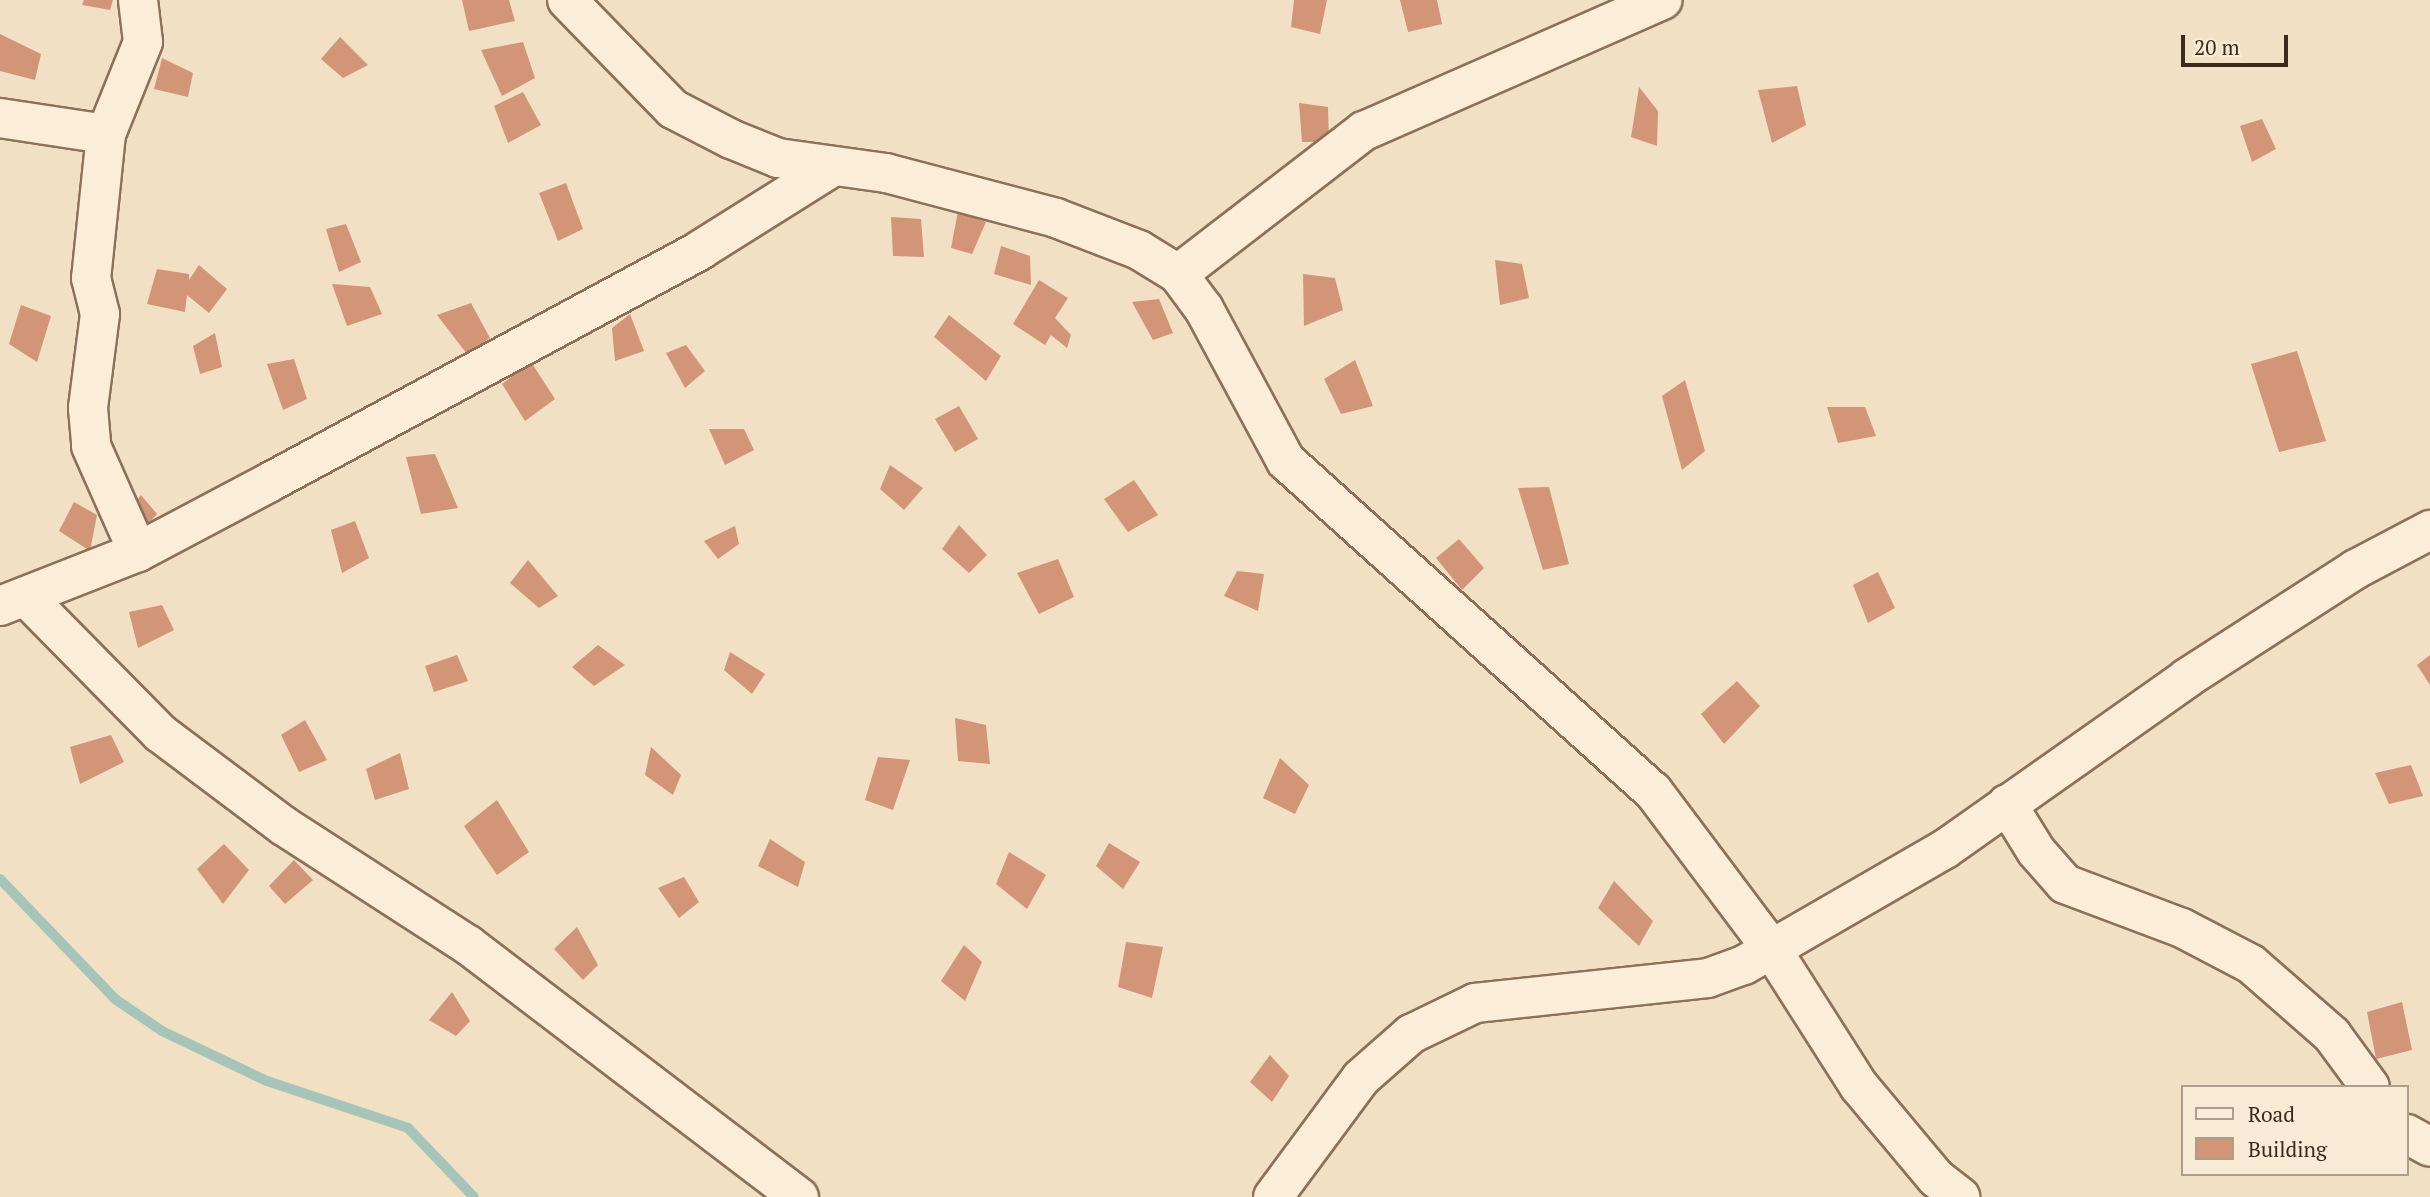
<!DOCTYPE html>
<html>
<head>
<meta charset="utf-8">
<style>
	body { margin:0 }
	#map { position:relative; width:2430px; height:1197px; overflow:hidden; background:#f1e0c4; font-family:"PT Serif",serif }
	div>[style] { position:absolute }
	[style*='--x'] { left:calc(var(--x)*1px); top:calc(var(--y)*1px); width:calc(var(--w)*1px); rotate:calc(var(--a)*1deg) }
	.stream>* { height:10px; margin:-5px; padding:0 5px; transform-origin:5px; border-radius:5px; background:#a6c4b8 }
	.building>* { inset:0; background:#d29578 }
	.roads { filter:drop-shadow(2px 0 #8d7059) drop-shadow(-2px 0 #8d7059) drop-shadow(0 2px #8d7059) drop-shadow(0 -2px #8d7059) }
	.minor>* { height:38px; margin:-19px; padding:0 19px; transform-origin:19px; border-radius:19px; background:#fbedd8 }
	span { translate:-50% -50%; white-space:nowrap; text-align:center; line-height:1.15; -webkit-text-stroke:6px #f8ead4; paint-order:stroke }
	.legend { position:absolute; left:2181px; top:1085px; width:228px; height:91px; box-sizing:border-box; background:#f8ead4; border:2px solid #ad9d8b; margin:0; padding:9px 12px; list-style:none; font-size:21px; color:#3c2a1e }
	.legend li { display:flex; align-items:center; gap:14px; height:35px }
	.legend b { width:35px; border:2px solid #ad9d8b }
	.scale { position:absolute; left:2181px; top:35px; width:107px; height:32px; box-sizing:border-box; border:4px solid #3c2a1e; border-top:0; padding-left:9px; font-size:21px; line-height:24px; white-space:nowrap; color:#3c2a1e; -webkit-text-stroke:5px #f8ead4; paint-order:stroke }
</style>
</head>
<body>
<div id="map">
	<div class="stream">
		<div style="--x:0;--y:879;--w:166;--a:46.2"></div>
		<div style="--x:115;--y:999;--w:57;--a:34.2"></div>
		<div style="--x:162;--y:1031;--w:116;--a:25.5"></div>
		<div style="--x:267;--y:1081;--w:149;--a:18.4"></div>
		<div style="--x:408;--y:1128;--w:95;--a:46.3"></div>
	</div>
	<div class="building">
		<div style="clip-path:polygon(84px 0,113px 0,110px 10px,82px 5px)"></div>
		<div style="clip-path:polygon(462px 0,509px 0,515px 21px,469px 31px)"></div>
		<div style="clip-path:polygon(1294px 0,1327px 0,1320px 34px,1291px 27px)"></div>
		<div style="clip-path:polygon(1400px 0,1437px 0,1442px 24px,1408px 32px)"></div>
		<div style="clip-path:polygon(0 34px,41px 54px,35px 80px,0 71px)"></div>
		<div style="clip-path:polygon(340px 37px,368px 65px,343px 78px,321px 59px)"></div>
		<div style="clip-path:polygon(523px 42px,535px 78px,502px 96px,481px 50px)"></div>
		<div style="clip-path:polygon(162px 58px,193px 73px,188px 97px,154px 89px)"></div>
		<div style="clip-path:polygon(1797px 86px,1806px 125px,1772px 143px,1758px 90px)"></div>
		<div style="clip-path:polygon(1639px 87px,1658px 111px,1657px 146px,1631px 137px)"></div>
		<div style="clip-path:polygon(523px 92px,541px 125px,508px 143px,494px 106px)"></div>
		<div style="clip-path:polygon(1299px 103px,1328px 107px,1329px 142px,1302px 142px)"></div>
		<div style="clip-path:polygon(2262px 119px,2276px 149px,2252px 162px,2240px 126px)"></div>
		<div style="clip-path:polygon(566px 183px,583px 229px,558px 241px,539px 193px)"></div>
		<div style="clip-path:polygon(958px 211px,986px 222px,972px 254px,951px 248px)"></div>
		<div style="clip-path:polygon(891px 217px,921px 219px,924px 257px,893px 256px)"></div>
		<div style="clip-path:polygon(346px 224px,361px 262px,339px 272px,326px 229px)"></div>
		<div style="clip-path:polygon(1001px 246px,1030px 256px,1031px 285px,994px 274px)"></div>
		<div style="clip-path:polygon(1495px 260px,1522px 264px,1529px 298px,1500px 305px)"></div>
		<div style="clip-path:polygon(199px 265px,227px 289px,209px 313px,187px 295px,185px 312px,147px 304px,157px 269px,189px 274px,189px 280px)"></div>
		<div style="clip-path:polygon(1303px 274px,1335px 278px,1343px 310px,1304px 326px)"></div>
		<div style="clip-path:polygon(1039px 280px,1068px 298px,1055px 318px,1071px 335px,1067px 348px,1051px 335px,1045px 345px,1013px 324px)"></div>
		<div style="clip-path:polygon(332px 284px,370px 287px,382px 314px,347px 326px)"></div>
		<div style="clip-path:polygon(1159px 299px,1173px 333px,1153px 340px,1132px 302px)"></div>
		<div style="clip-path:polygon(471px 303px,490px 338px,467px 354px,437px 315px)"></div>
		<div style="clip-path:polygon(21px 305px,51px 316px,37px 362px,9px 344px)"></div>
		<div style="clip-path:polygon(630px 314px,644px 351px,615px 361px,612px 328px)"></div>
		<div style="clip-path:polygon(949px 315px,1001px 356px,986px 381px,934px 337px)"></div>
		<div style="clip-path:polygon(215px 333px,222px 367px,200px 374px,193px 346px)"></div>
		<div style="clip-path:polygon(686px 345px,705px 371px,685px 388px,666px 353px)"></div>
		<div style="clip-path:polygon(2297px 351px,2326px 441px,2279px 452px,2251px 364px)"></div>
		<div style="clip-path:polygon(294px 359px,307px 399px,283px 410px,267px 364px)"></div>
		<div style="clip-path:polygon(1355px 360px,1373px 406px,1341px 414px,1324px 379px)"></div>
		<div style="clip-path:polygon(531px 362px,555px 399px,525px 421px,502px 384px)"></div>
		<div style="clip-path:polygon(1685px 380px,1705px 451px,1682px 470px,1662px 396px)"></div>
		<div style="clip-path:polygon(959px 406px,978px 439px,955px 452px,935px 419px)"></div>
		<div style="clip-path:polygon(1827px 407px,1865px 407px,1876px 436px,1838px 443px)"></div>
		<div style="clip-path:polygon(709px 429px,744px 429px,754px 450px,725px 465px)"></div>
		<div style="clip-path:polygon(435px 454px,458px 508px,421px 514px,406px 457px)"></div>
		<div style="clip-path:polygon(890px 465px,923px 488px,904px 510px,880px 489px)"></div>
		<div style="clip-path:polygon(1134px 480px,1158px 515px,1128px 532px,1104px 499px)"></div>
		<div style="clip-path:polygon(1549px 487px,1569px 564px,1543px 570px,1518px 488px)"></div>
		<div style="clip-path:polygon(141px 495px,157px 514px,141px 532px,123px 516px)"></div>
		<div style="clip-path:polygon(74px 502px,97px 515px,90px 551px,59px 531px)"></div>
		<div style="clip-path:polygon(355px 521px,369px 558px,342px 573px,331px 530px)"></div>
		<div style="clip-path:polygon(959px 525px,987px 555px,969px 573px,942px 549px)"></div>
		<div style="clip-path:polygon(735px 526px,739px 544px,718px 559px,704px 541px)"></div>
		<div style="clip-path:polygon(1459px 539px,1484px 568px,1462px 590px,1436px 558px)"></div>
		<div style="clip-path:polygon(1058px 559px,1074px 597px,1039px 614px,1017px 573px)"></div>
		<div style="clip-path:polygon(528px 560px,558px 596px,539px 608px,510px 583px)"></div>
		<div style="clip-path:polygon(1237px 571px,1264px 574px,1258px 611px,1224px 596px)"></div>
		<div style="clip-path:polygon(1878px 572px,1895px 608px,1868px 623px,1853px 585px)"></div>
		<div style="clip-path:polygon(162px 605px,174px 630px,138px 648px,129px 612px)"></div>
		<div style="clip-path:polygon(598px 645px,625px 665px,594px 686px,572px 667px)"></div>
		<div style="clip-path:polygon(730px 652px,765px 674px,752px 694px,724px 670px)"></div>
		<div style="clip-path:polygon(457px 655px,468px 681px,434px 692px,425px 666px)"></div>
		<div style="clip-path:polygon(2430px 655px,2430px 685px,2417px 665px)"></div>
		<div style="clip-path:polygon(1737px 681px,1760px 706px,1724px 744px,1701px 714px)"></div>
		<div style="clip-path:polygon(955px 718px,986px 725px,990px 764px,958px 761px)"></div>
		<div style="clip-path:polygon(305px 720px,327px 760px,299px 772px,281px 735px)"></div>
		<div style="clip-path:polygon(111px 735px,124px 762px,80px 784px,70px 747px)"></div>
		<div style="clip-path:polygon(651px 747px,681px 775px,673px 795px,645px 775px)"></div>
		<div style="clip-path:polygon(400px 753px,409px 789px,375px 800px,366px 769px)"></div>
		<div style="clip-path:polygon(878px 757px,910px 760px,893px 810px,865px 800px)"></div>
		<div style="clip-path:polygon(1280px 758px,1309px 785px,1295px 814px,1263px 798px)"></div>
		<div style="clip-path:polygon(2411px 765px,2423px 796px,2389px 804px,2375px 773px)"></div>
		<div style="clip-path:polygon(497px 800px,529px 852px,497px 875px,464px 826px)"></div>
		<div style="clip-path:polygon(770px 839px,805px 862px,798px 887px,758px 866px)"></div>
		<div style="clip-path:polygon(1109px 843px,1140px 862px,1123px 889px,1096px 866px)"></div>
		<div style="clip-path:polygon(224px 844px,249px 870px,223px 904px,197px 869px)"></div>
		<div style="clip-path:polygon(1009px 852px,1046px 875px,1027px 909px,996px 884px)"></div>
		<div style="clip-path:polygon(294px 860px,313px 880px,285px 904px,269px 886px)"></div>
		<div style="clip-path:polygon(684px 877px,699px 902px,679px 918px,658px 888px)"></div>
		<div style="clip-path:polygon(1614px 881px,1653px 921px,1639px 946px,1598px 908px)"></div>
		<div style="clip-path:polygon(577px 927px,598px 965px,583px 980px,554px 949px)"></div>
		<div style="clip-path:polygon(1126px 942px,1163px 947px,1152px 998px,1118px 987px)"></div>
		<div style="clip-path:polygon(964px 945px,982px 962px,965px 1001px,941px 981px)"></div>
		<div style="clip-path:polygon(452px 992px,470px 1021px,456px 1036px,429px 1020px)"></div>
		<div style="clip-path:polygon(2402px 1002px,2412px 1050px,2376px 1059px,2367px 1012px)"></div>
		<div style="clip-path:polygon(1270px 1055px,1289px 1076px,1272px 1102px,1250px 1082px)"></div>
	</div>
	<div class="roads">
		<div class="minor">
			<div style="--x:138;--y:0;--w:42;--a:83.2"></div>
			<div style="--x:143;--y:42;--w:99;--a:111.9"></div>
			<div style="--x:106;--y:134;--w:145;--a:95.9"></div>
			<div style="--x:91;--y:278;--w:37;--a:76"></div>
			<div style="--x:100;--y:314;--w:95;--a:97.3"></div>
			<div style="--x:88;--y:408;--w:38;--a:85"></div>
			<div style="--x:91;--y:446;--w:116;--a:66.1"></div>
			<div style="--x:567;--y:0;--w:152;--a:45.8"></div>
			<div style="--x:673;--y:109;--w:65;--a:27.3"></div>
			<div style="--x:731;--y:139;--w:51;--a:22"></div>
			<div style="--x:778;--y:158;--w:109;--a:7.9"></div>
			<div style="--x:886;--y:173;--w:176;--a:14.8"></div>
			<div style="--x:1056;--y:218;--w:89;--a:21.1"></div>
			<div style="--x:1139;--y:250;--w:46;--a:31.6"></div>
			<div style="--x:1178;--y:274;--w:44;--a:53.4"></div>
			<div style="--x:1204;--y:309;--w:173;--a:61.7"></div>
			<div style="--x:1286;--y:461;--w:494;--a:42"></div>
			<div style="--x:1653;--y:791;--w:196;--a:53.1"></div>
			<div style="--x:1771;--y:948;--w:164;--a:57.5"></div>
			<div style="--x:1859;--y:1086;--w:120;--a:50.1"></div>
			<div style="--x:1936;--y:1178;--w:31;--a:38"></div>
			<div style="--x:0;--y:118;--w:107;--a:8.6"></div>
			<div style="--x:1178;--y:274;--w:235;--a:-37.6"></div>
			<div style="--x:1364;--y:131;--w:326;--a:-23.7"></div>
			<div style="--x:27;--y:598;--w:190;--a:45.4"></div>
			<div style="--x:160;--y:733;--w:155;--a:36.9"></div>
			<div style="--x:284;--y:826;--w:219;--a:32.9"></div>
			<div style="--x:468;--y:945;--w:416;--a:37.3"></div>
			<div style="--x:0;--y:606;--w:148;--a:-21.4"></div>
			<div style="--x:138;--y:552;--w:149;--a:-27.9"></div>
			<div style="--x:270;--y:482;--w:489;--a:-28.3"></div>
			<div style="--x:700;--y:250;--w:152;--a:-32.1"></div>
			<div style="--x:2007;--y:804;--w:55;--a:58.3"></div>
			<div style="--x:2036;--y:851;--w:44;--a:48.7"></div>
			<div style="--x:2065;--y:884;--w:125;--a:20.6"></div>
			<div style="--x:2182;--y:928;--w:78;--a:27.6"></div>
			<div style="--x:2251;--y:964;--w:108;--a:41.2"></div>
			<div style="--x:2332;--y:1035;--w:64;--a:53.8"></div>
			<div style="--x:2407;--y:1134;--w:26;--a:29"></div>
			<div style="--x:1273;--y:1197;--w:148;--a:-53.5"></div>
			<div style="--x:1361;--y:1078;--w:67;--a:-41.3"></div>
			<div style="--x:1411;--y:1034;--w:71;--a:-25.8"></div>
			<div style="--x:1475;--y:1003;--w:234;--a:-6.1"></div>
			<div style="--x:1708;--y:978;--w:38;--a:-20"></div>
			<div style="--x:1744;--y:965;--w:232;--a:-30"></div>
			<div style="--x:1945;--y:849;--w:296;--a:-35.2"></div>
			<div style="--x:2187;--y:678;--w:201;--a:-32.8"></div>
			<div style="--x:2356;--y:569;--w:84;--a:-27.8"></div>
		</div>
	</div>
	<ul class="legend">
	<li><b style="height:9px;background:#fbedd8"></b>Road</li>
	<li><b style="height:19px;background:#d29578"></b>Building</li>
	</ul>
	<div class="scale">20 m</div>
</div>
</body>
</html>
